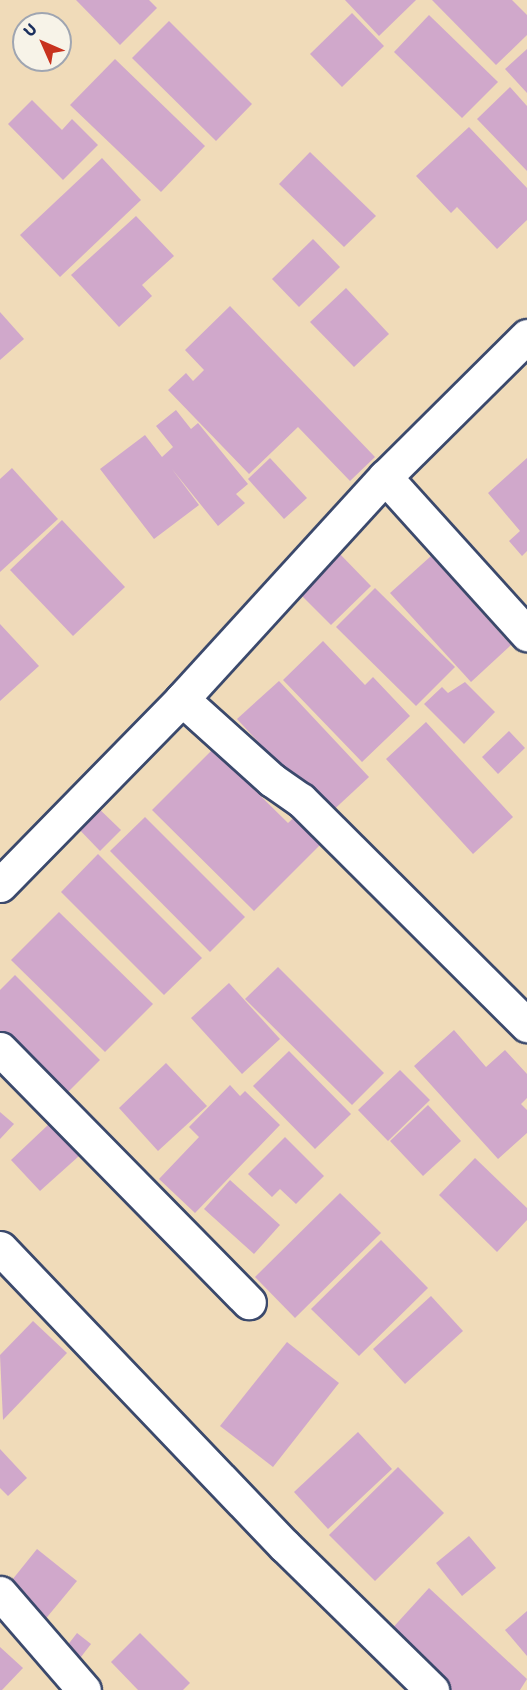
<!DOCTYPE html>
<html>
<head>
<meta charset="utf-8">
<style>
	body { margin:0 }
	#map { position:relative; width:527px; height:1690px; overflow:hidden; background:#f0dbb9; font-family:"Shantell Sans",sans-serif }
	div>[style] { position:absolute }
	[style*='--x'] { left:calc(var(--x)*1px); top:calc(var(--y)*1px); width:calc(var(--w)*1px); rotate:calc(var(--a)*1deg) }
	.building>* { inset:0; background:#d0a8cb }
	.roads { filter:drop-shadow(2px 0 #3b496c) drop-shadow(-2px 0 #3b496c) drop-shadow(0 2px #3b496c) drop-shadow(0 -2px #3b496c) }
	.street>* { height:33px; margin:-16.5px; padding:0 16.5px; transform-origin:16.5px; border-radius:16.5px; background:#fff }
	span { translate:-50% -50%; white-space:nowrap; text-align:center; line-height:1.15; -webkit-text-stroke:4.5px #f7f3e8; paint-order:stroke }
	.north { position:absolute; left:12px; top:12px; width:60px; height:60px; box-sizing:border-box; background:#f7f3e8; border:2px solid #9fa5b1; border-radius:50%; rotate:315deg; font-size:16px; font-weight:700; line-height:24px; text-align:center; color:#1b2f5e }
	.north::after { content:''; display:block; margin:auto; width:21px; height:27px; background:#c8321e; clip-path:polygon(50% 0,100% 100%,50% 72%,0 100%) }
</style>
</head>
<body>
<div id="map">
	<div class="building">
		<div style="clip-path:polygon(76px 0,149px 0,157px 8px,120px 45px)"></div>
		<div style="clip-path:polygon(345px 0,416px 0,379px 36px)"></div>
		<div style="clip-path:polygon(432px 0,512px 0,527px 15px,527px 35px,496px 65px)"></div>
		<div style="clip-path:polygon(352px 13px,384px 46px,342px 87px,310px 54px)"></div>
		<div style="clip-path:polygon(429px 15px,498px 82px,462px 118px,394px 52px)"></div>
		<div style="clip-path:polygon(169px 21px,252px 104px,216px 141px,132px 58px)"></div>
		<div style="clip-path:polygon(527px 49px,527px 93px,505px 69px)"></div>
		<div style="clip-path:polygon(115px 59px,205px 146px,161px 192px,70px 105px)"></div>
		<div style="clip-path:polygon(510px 87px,527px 106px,527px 171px,477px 119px)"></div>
		<div style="clip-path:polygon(32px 100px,62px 130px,72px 119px,98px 145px,63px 180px,8px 124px)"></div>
		<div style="clip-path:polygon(469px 127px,527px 188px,527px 220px,497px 249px,457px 207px,451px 213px,416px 176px)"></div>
		<div style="clip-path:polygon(310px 152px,376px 216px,344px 247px,279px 184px)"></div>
		<div style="clip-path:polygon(102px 158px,141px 200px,60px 277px,20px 235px)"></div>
		<div style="clip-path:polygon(136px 216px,174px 256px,142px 285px,152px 296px,119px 327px,71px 275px)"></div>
		<div style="clip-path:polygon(313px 239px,340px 267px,299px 307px,272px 279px)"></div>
		<div style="clip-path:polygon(346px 288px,389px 334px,354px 367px,310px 322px)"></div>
		<div style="clip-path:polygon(230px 306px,375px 457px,350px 481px,298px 427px,249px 474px,168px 390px,186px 373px,193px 381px,204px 370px,185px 350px)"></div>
		<div style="clip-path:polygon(0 312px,24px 339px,0 360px)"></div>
		<div style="clip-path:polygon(176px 410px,191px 429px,198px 423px,248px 484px,236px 494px,245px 503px,218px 526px,172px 469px,199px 505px,154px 539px,100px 469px,145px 435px,162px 457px,173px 447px,156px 426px)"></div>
		<div style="clip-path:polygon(270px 458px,307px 498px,284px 519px,248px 479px)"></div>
		<div style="clip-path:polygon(527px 458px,527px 551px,522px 556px,509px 541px,520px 531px,488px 493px)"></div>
		<div style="clip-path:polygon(12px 468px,58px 519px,0 572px,0 479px)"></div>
		<div style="clip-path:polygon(62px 520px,125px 587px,73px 636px,10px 570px)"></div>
		<div style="clip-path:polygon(337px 551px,371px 586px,331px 625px,296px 590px)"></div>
		<div style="clip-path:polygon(431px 556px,511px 645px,471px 682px,390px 593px)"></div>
		<div style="clip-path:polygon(375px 588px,455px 667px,416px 706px,336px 627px)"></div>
		<div style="clip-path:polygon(0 624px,39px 666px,0 701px)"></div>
		<div style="clip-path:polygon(323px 641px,365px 685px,373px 677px,410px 716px,362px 762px,283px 680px)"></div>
		<div style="clip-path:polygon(279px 681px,369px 777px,327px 816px,237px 719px)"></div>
		<div style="clip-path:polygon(465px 682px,495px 712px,464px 744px,424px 704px,442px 687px,448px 693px)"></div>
		<div style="clip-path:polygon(426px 722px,513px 817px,473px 854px,386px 759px)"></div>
		<div style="clip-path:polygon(509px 731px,525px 748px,498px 774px,482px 757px)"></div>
		<div style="clip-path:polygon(213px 749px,288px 823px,301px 811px,328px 837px,254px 911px,152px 810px)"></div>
		<div style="clip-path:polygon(93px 803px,121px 830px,100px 851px,73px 823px)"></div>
		<div style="clip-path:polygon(145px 817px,245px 917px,210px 952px,110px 851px)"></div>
		<div style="clip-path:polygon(98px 854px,202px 958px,164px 995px,61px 892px)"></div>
		<div style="clip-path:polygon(59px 912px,153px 1004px,105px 1052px,11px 960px)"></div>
		<div style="clip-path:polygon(278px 967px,384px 1073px,352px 1105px,245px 999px)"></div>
		<div style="clip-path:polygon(15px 975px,100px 1060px,62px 1098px,0 1035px,0 990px)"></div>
		<div style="clip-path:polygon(229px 983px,280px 1039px,242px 1074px,191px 1018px)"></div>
		<div style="clip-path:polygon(454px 1030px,486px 1067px,505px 1050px,527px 1074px,527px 1098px,521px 1104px,527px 1110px,527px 1133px,498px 1159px,414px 1066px)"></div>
		<div style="clip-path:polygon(289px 1051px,351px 1114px,315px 1149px,253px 1086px)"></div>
		<div style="clip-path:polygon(166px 1063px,207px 1106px,158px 1151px,119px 1108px)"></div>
		<div style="clip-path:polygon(400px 1070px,430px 1100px,388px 1141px,358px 1110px)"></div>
		<div style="clip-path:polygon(230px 1085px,240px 1096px,245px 1091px,280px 1125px,195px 1213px,159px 1179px,199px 1137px,189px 1127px)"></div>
		<div style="clip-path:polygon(428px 1105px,461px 1141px,423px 1176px,390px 1141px)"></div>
		<div style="clip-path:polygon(0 1112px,14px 1124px,0 1139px)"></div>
		<div style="clip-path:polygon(49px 1124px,79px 1156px,40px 1191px,11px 1160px)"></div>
		<div style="clip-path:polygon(285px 1137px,324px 1176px,296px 1204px,280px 1189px,272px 1197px,248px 1174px)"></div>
		<div style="clip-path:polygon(475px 1158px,527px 1208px,527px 1220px,497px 1252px,439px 1195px)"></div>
		<div style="clip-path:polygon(230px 1180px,280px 1225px,254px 1254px,204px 1209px)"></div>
		<div style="clip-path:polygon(340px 1193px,381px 1233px,295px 1318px,255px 1277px)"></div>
		<div style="clip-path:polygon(381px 1240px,428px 1288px,359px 1356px,311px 1309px)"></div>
		<div style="clip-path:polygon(431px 1296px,463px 1331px,405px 1384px,373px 1349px)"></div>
		<div style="clip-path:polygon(33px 1321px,67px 1353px,3px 1420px,0 1355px)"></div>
		<div style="clip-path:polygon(287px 1342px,339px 1383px,273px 1467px,220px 1426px)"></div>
		<div style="clip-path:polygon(358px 1432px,392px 1469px,328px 1529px,294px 1492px)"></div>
		<div style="clip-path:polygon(0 1449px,27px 1478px,8px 1496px,0 1488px)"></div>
		<div style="clip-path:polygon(398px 1467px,444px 1513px,375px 1581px,329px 1535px)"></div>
		<div style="clip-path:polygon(469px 1536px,496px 1568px,462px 1596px,436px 1563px)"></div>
		<div style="clip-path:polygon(37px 1549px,77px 1581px,43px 1622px,4px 1590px)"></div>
		<div style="clip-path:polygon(429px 1588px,527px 1679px,520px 1690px,450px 1690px,388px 1633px)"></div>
		<div style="clip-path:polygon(527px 1611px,527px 1656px,505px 1630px)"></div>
		<div style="clip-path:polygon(77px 1633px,91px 1644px,74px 1666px,60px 1655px)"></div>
		<div style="clip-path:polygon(140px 1633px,190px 1683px,183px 1690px,138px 1690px,111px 1662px)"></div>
		<div style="clip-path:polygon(0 1647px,23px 1668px,2px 1690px,0 1690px)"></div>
	</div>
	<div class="roads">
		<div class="street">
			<div style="--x:385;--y:477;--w:212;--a:47.9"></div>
			<div style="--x:182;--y:699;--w:121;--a:42"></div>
			<div style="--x:272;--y:780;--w:35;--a:35"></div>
			<div style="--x:301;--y:800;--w:319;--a:44.9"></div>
			<div style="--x:0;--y:885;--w:260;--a:-45.6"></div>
			<div style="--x:182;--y:699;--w:301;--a:-47.6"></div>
			<div style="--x:385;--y:477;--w:200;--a:-44.8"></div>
			<div style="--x:0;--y:1049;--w:355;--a:45.5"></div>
			<div style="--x:0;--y:1248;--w:412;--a:46.3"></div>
			<div style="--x:285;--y:1546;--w:206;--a:44.4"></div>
			<div style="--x:0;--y:1593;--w:128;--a:49.1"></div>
		</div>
	</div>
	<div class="north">U</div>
</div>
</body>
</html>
